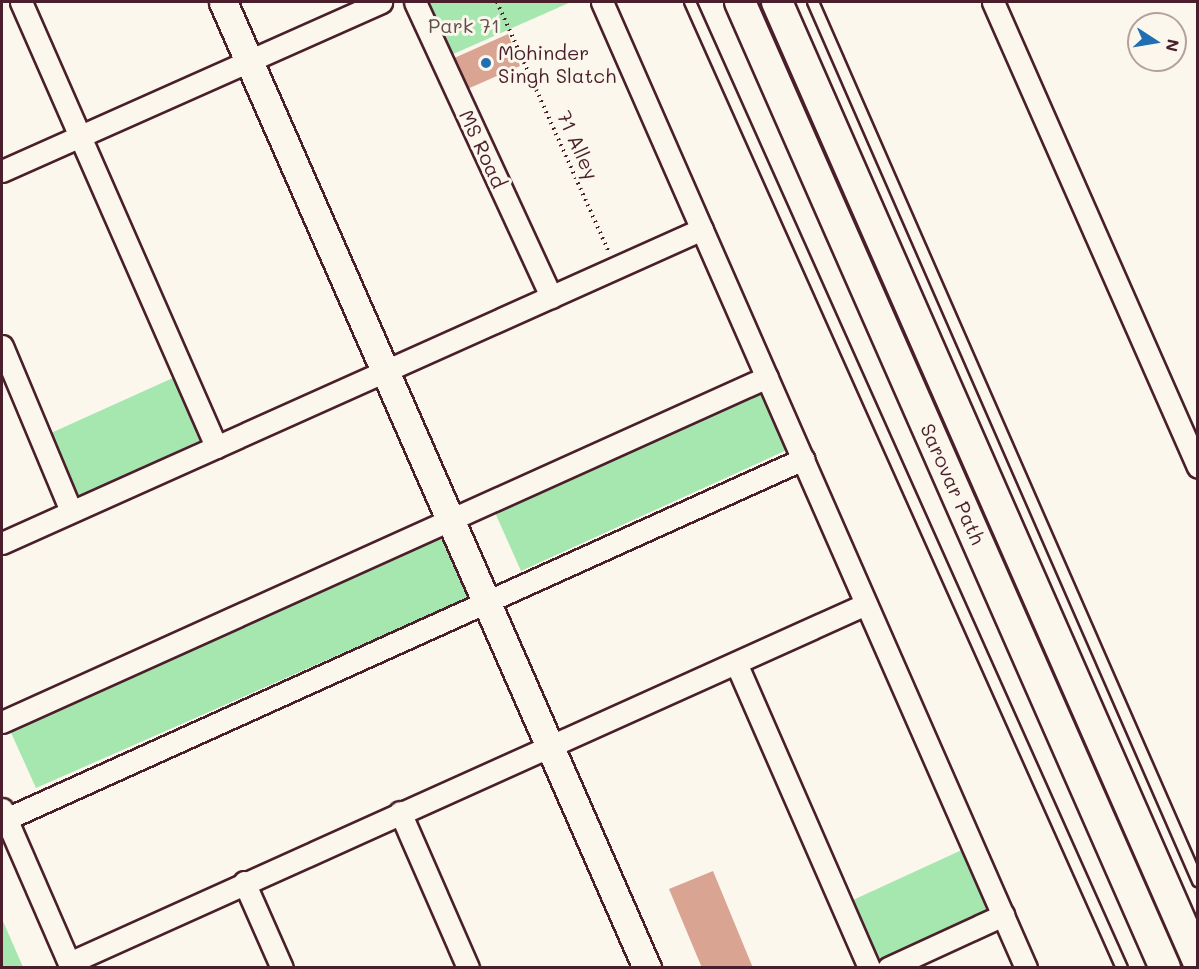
<!DOCTYPE html>
<html>
<head>
<meta charset="utf-8">
<style>
	body { margin:0 }
	#map { position:relative; width:1199px; height:969px; overflow:hidden; background:#fbf7ec; font-family:Mali,sans-serif }
	div>[style] { position:absolute }
	[style*='--x'] { left:calc(var(--x)*1px); top:calc(var(--y)*1px); width:calc(var(--w)*1px); rotate:calc(var(--a)*1deg) }
	.green>* { inset:0; background:#a6e6af }
	.building>* { inset:0; background:#daa492 }
	.path>* { height:4px; margin-top:-2px; transform-origin:0; background:repeating-linear-gradient(90deg,#4a1f2b 0 1.5px,transparent 0 6px) }
	.roads { filter:drop-shadow(2px 0 #4a1f2b) drop-shadow(-2px 0 #4a1f2b) drop-shadow(0 2px #4a1f2b) drop-shadow(0 -2px #4a1f2b) }
	.service>* { height:10px; margin:-5px; padding:0 5px; transform-origin:5px; border-radius:5px; background:#fbf7ec }
	.minor>* { height:21px; margin:-10.5px; padding:0 10.5px; transform-origin:10.5px; border-radius:10.5px; background:#fbf7ec }
	.tertiary>* { height:27px; margin:-13.5px; padding:0 13.5px; transform-origin:13.5px; border-radius:13.5px; background:#fbf7ec }
	.secondary>* { height:30px; margin:-15px; padding:0 15px; transform-origin:15px; border-radius:15px; background:#fbf7ec }
	.dots>* { width:16px; height:16px; translate:-50% -50%; box-sizing:border-box; border:3px solid #fbf7ec; border-radius:50% }
	span { translate:-50% -50%; white-space:nowrap; text-align:center; line-height:1.15; -webkit-text-stroke:6px #fbf7ec; paint-order:stroke }
	.park-label { font-size:20px; color:#61514c }
	.poi-label { font-size:20px; color:#4a1f2b }
	.left { translate:0 -50%; text-align:left }
	.street-label { font-size:20px; color:#4a1f2b }
	.frame { position:absolute; inset:0; border:3px solid #4a1f2b; pointer-events:none }
	.north { position:absolute; left:1127px; top:12px; width:60px; height:60px; box-sizing:border-box; background:#fbf7ec; border:2px solid #b4a19f; border-radius:50%; rotate:102deg; font-size:16px; font-weight:700; line-height:24px; text-align:center; color:#4a1f2b }
	.north::after { content:''; display:block; margin:auto; width:21px; height:27px; background:#1f6fb2; clip-path:polygon(50% 0,100% 100%,50% 72%,0 100%) }
</style>
</head>
<body>
<div id="map">
	<div class="green">
		<div style="clip-path:polygon(427px 2px,571px 2px,451px 55px)"></div>
		<div style="clip-path:polygon(175px 377px,203px 439px,79px 496px,51px 433px)"></div>
		<div style="clip-path:polygon(761px 386px,789px 449px,521px 571px,493px 508px)"></div>
		<div style="clip-path:polygon(451px 530px,479px 593px,36px 788px,8px 726px)"></div>
		<div style="clip-path:polygon(977px 843px,1005px 906px,881px 962px,853px 900px)"></div>
		<div style="clip-path:polygon(2px 919px,23px 967px,2px 967px)"></div>
	</div>
	<div class="building">
		<div style="clip-path:polygon(508px 34px,520px 66px,465px 90px,452px 59px)"></div>
		<div style="clip-path:polygon(713px 871px,753px 968px,702px 968px,669px 889px)"></div>
	</div>
	<div class="path">
		<div style="--x:497;--y:2;--w:272;--a:65.9"></div>
	</div>
	<div class="roads">
		<div class="service">
			<div style="--x:690;--y:2;--w:1058;--a:65.91"></div>
			<div style="--x:813;--y:2;--w:960;--a:66.35"></div>
		</div>
		<div class="minor">
			<div style="--x:21;--y:2;--w:486;--a:66.3"></div>
			<div style="--x:415;--y:2;--w:325;--a:65.2"></div>
			<div style="--x:602;--y:2;--w:1055;--a:66.3"></div>
			<div style="--x:993;--y:2;--w:508;--a:66.21"></div>
			<div style="--x:2;--y:171;--w:415;--a:-24"></div>
			<div style="--x:2;--y:346;--w:179;--a:67.3"></div>
			<div style="--x:2;--y:543;--w:767;--a:-24.16"></div>
			<div style="--x:736;--y:663;--w:333;--a:66.4"></div>
			<div style="--x:2;--y:722;--w:839;--a:-24.27"></div>
			<div style="--x:2;--y:809;--w:173;--a:66.5"></div>
			<div style="--x:400;--y:812;--w:170;--a:66.4"></div>
			<div style="--x:6;--y:819;--w:875;--a:-24.31"></div>
			<div style="--x:244;--y:882;--w:94;--a:66.2"></div>
			<div style="--x:69;--y:963;--w:874;--a:-24.25"></div>
			<div style="--x:888;--y:968;--w:127;--a:-24.7"></div>
		</div>
		<div class="tertiary">
			<div style="--x:223;--y:2;--w:1055;--a:66.3"></div>
		</div>
		<div class="secondary">
			<div style="--x:740;--y:2;--w:1055;--a:66.25"></div>
			<div style="--x:777;--y:2;--w:1047;--a:66.3"></div>
		</div>
	</div>
	<div class="dots">
		<div style="left:486px;top:63px;background:#1f6fb2"></div>
	</div>
	<div class="park-label">
		<span style="left:464px;top:25px">Park 71</span>
	</div>
	<div class="poi-label">
		<span class="left" style="left:498px;top:64px">Mohinder<br>Singh Slatch</span>
	</div>
	<div class="street-label">
		<span style="left:578px;top:145px;rotate:66deg">71 Alley</span>
		<span style="left:483px;top:149px;rotate:65deg">MS Road</span>
		<span style="left:953px;top:484px;rotate:66deg">Sarovar Path</span>
	</div>
	<div class="frame"></div>
	<div class="north">N</div>
</div>
</body>
</html>
